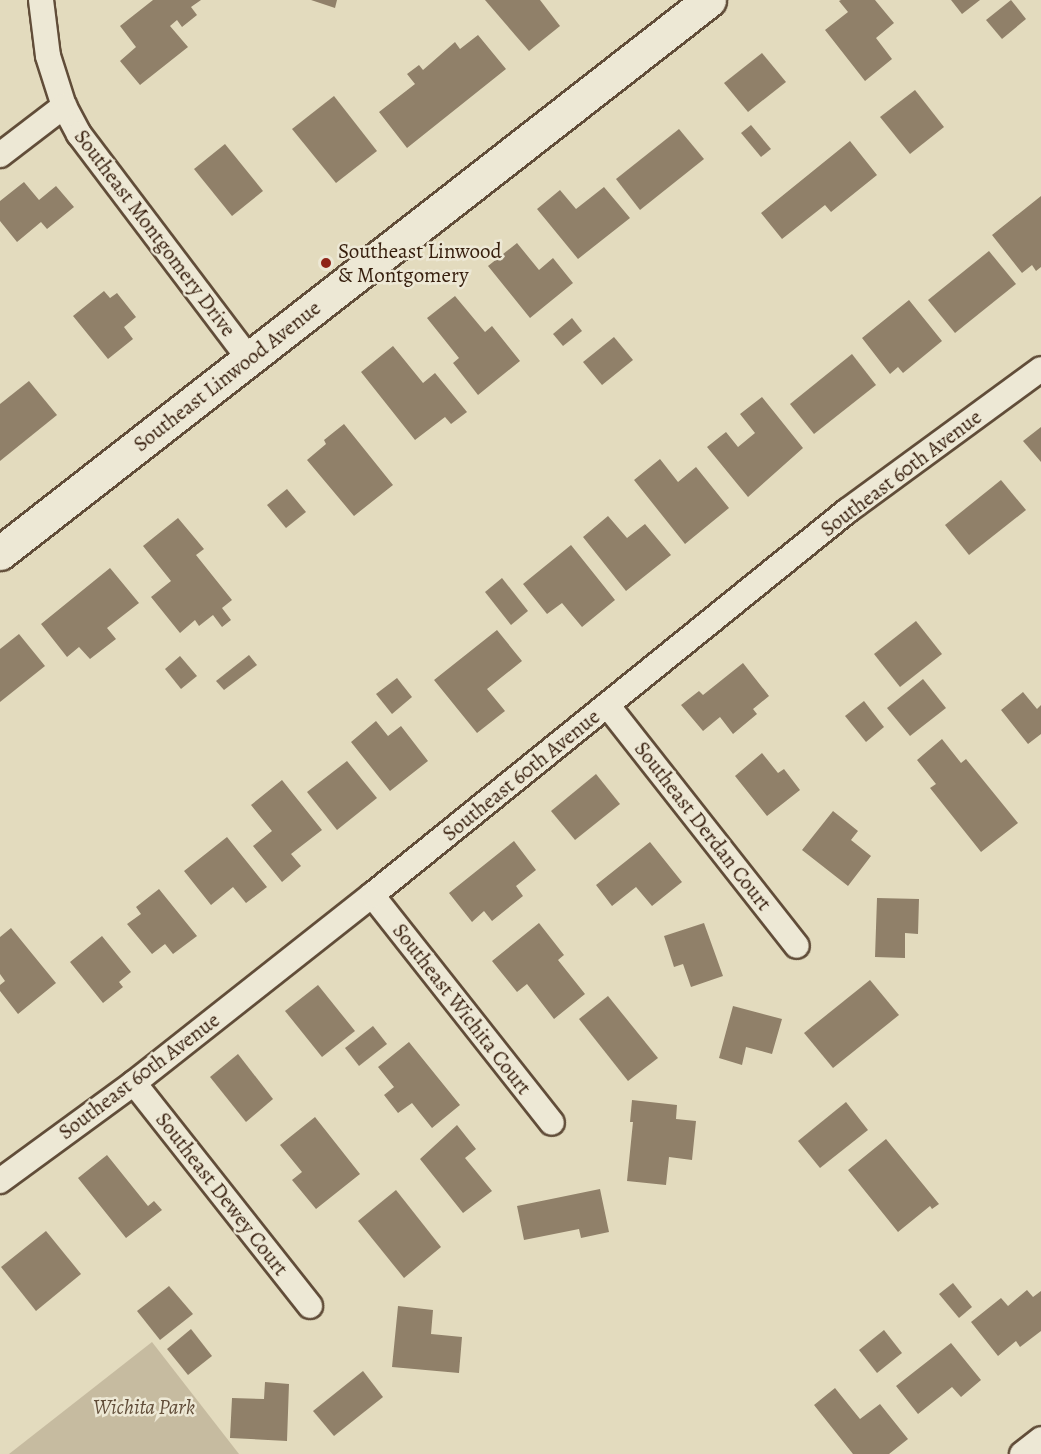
<!DOCTYPE html>
<html>
<head>
<meta charset="utf-8">
<style>
	body { margin:0 }
	#map { position:relative; width:1041px; height:1454px; overflow:hidden; background:#e3dbbe; font-family:Alegreya,serif }
	div>[style] { position:absolute }
	[style*='--x'] { left:calc(var(--x)*1px); top:calc(var(--y)*1px); width:calc(var(--w)*1px); rotate:calc(var(--a)*1deg) }
	.green>* { inset:0; background:#c6bba0 }
	.building>* { inset:0; background:#908069 }
	.roads { filter:drop-shadow(2px 0 #614d39) drop-shadow(-2px 0 #614d39) drop-shadow(0 2px #614d39) drop-shadow(0 -2px #614d39) }
	.street>* { height:24px; margin:-12px; padding:0 12px; transform-origin:12px; border-radius:12px; background:#ede8d5 }
	.secondary>* { height:33px; margin:-16.5px; padding:0 16.5px; transform-origin:16.5px; border-radius:16.5px; background:#ede8d5 }
	.dots>* { width:16px; height:16px; translate:-50% -50%; box-sizing:border-box; border:3px solid #ede8d5; border-radius:50% }
	span { translate:-50% -50%; white-space:nowrap; text-align:center; line-height:1.15; -webkit-text-stroke:5px #ede8d5; paint-order:stroke }
	.street-label { font-size:21px; color:#361e0d }
	.poi-label { font-size:21px; color:#361e0d }
	.left { translate:0 -50%; text-align:left }
	.park-label { font-size:21px; color:#614d39; font-style:italic }
</style>
</head>
<body>
<div id="map">
	<div class="green">
		<div style="clip-path:polygon(152px 1342px,239px 1454px,9px 1454px)"></div>
	</div>
	<div class="building">
		<div style="clip-path:polygon(153px 0,201px 0,191px 7px,197px 15px,182px 27px,177px 20px,170px 26px,188px 47px,140px 85px,120px 61px,136px 47px,120px 26px)"></div>
		<div style="clip-path:polygon(311px 0,337px 0,335px 8px)"></div>
		<div style="clip-path:polygon(485px 0,540px 0,560px 26px,529px 51px)"></div>
		<div style="clip-path:polygon(841px 0,875px 0,894px 23px,876px 38px,892px 59px,865px 81px,825px 30px,848px 12px,839px 1px)"></div>
		<div style="clip-path:polygon(951px 0,980px 0,962px 14px)"></div>
		<div style="clip-path:polygon(1011px 0,1026px 19px,1002px 39px,986px 20px)"></div>
		<div style="clip-path:polygon(478px 35px,506px 69px,407px 148px,379px 112px,415px 84px,407px 74px,419px 65px,423px 70px,455px 42px,460px 49px)"></div>
		<div style="clip-path:polygon(762px 53px,786px 82px,748px 112px,724px 83px)"></div>
		<div style="clip-path:polygon(915px 90px,944px 127px,910px 154px,880px 117px)"></div>
		<div style="clip-path:polygon(334px 96px,377px 151px,336px 183px,292px 129px)"></div>
		<div style="clip-path:polygon(751px 125px,771px 149px,761px 157px,741px 133px)"></div>
		<div style="clip-path:polygon(679px 129px,704px 159px,640px 210px,616px 179px)"></div>
		<div style="clip-path:polygon(850px 141px,877px 175px,831px 212px,825px 205px,782px 239px,761px 213px)"></div>
		<div style="clip-path:polygon(225px 144px,263px 191px,232px 216px,194px 169px)"></div>
		<div style="clip-path:polygon(24px 182px,39px 200px,56px 186px,74px 207px,47px 229px,41px 222px,17px 242px,0 221px,0 201px)"></div>
		<div style="clip-path:polygon(604px 187px,630px 218px,578px 259px,537px 209px,560px 190px,576px 209px)"></div>
		<div style="clip-path:polygon(1041px 196px,1041px 267px,1036px 271px,1032px 265px,1022px 273px,992px 235px)"></div>
		<div style="clip-path:polygon(517px 243px,539px 270px,553px 258px,573px 283px,530px 318px,488px 266px)"></div>
		<div style="clip-path:polygon(989px 251px,1016px 284px,955px 333px,928px 300px)"></div>
		<div style="clip-path:polygon(104px 291px,110px 298px,117px 293px,136px 317px,124px 327px,133px 339px,108px 359px,73px 316px)"></div>
		<div style="clip-path:polygon(455px 296px,485px 332px,492px 326px,520px 361px,478px 395px,453px 363px,459px 358px,427px 318px)"></div>
		<div style="clip-path:polygon(909px 300px,942px 341px,903px 373px,898px 367px,890px 374px,862px 338px)"></div>
		<div style="clip-path:polygon(572px 318px,582px 331px,563px 346px,553px 334px)"></div>
		<div style="clip-path:polygon(614px 337px,633px 360px,602px 385px,583px 362px)"></div>
		<div style="clip-path:polygon(393px 346px,423px 383px,435px 373px,467px 412px,451px 424px,445px 417px,415px 440px,361px 372px)"></div>
		<div style="clip-path:polygon(852px 354px,876px 385px,814px 434px,790px 404px)"></div>
		<div style="clip-path:polygon(29px 381px,57px 415px,0 461px,0 404px)"></div>
		<div style="clip-path:polygon(762px 397px,803px 448px,748px 497px,707px 447px,726px 432px,738px 447px,755px 433px,740px 414px)"></div>
		<div style="clip-path:polygon(344px 424px,393px 485px,354px 516px,307px 460px,326px 444px,324px 440px)"></div>
		<div style="clip-path:polygon(1041px 427px,1041px 462px,1023px 441px)"></div>
		<div style="clip-path:polygon(660px 459px,678px 482px,696px 467px,729px 508px,685px 544px,634px 480px)"></div>
		<div style="clip-path:polygon(1001px 480px,1026px 510px,969px 555px,945px 525px)"></div>
		<div style="clip-path:polygon(287px 489px,306px 512px,286px 528px,267px 505px)"></div>
		<div style="clip-path:polygon(608px 516px,627px 538px,645px 524px,671px 555px,626px 591px,583px 537px)"></div>
		<div style="clip-path:polygon(178px 518px,204px 549px,196px 555px,232px 600px,222px 608px,231px 620px,222px 627px,213px 615px,199px 626px,195px 620px,180px 633px,151px 597px,171px 581px,143px 546px)"></div>
		<div style="clip-path:polygon(571px 545px,615px 600px,582px 627px,562px 603px,547px 614px,523px 584px)"></div>
		<div style="clip-path:polygon(110px 568px,139px 603px,107px 628px,116px 639px,90px 659px,79px 647px,67px 657px,41px 624px)"></div>
		<div style="clip-path:polygon(502px 578px,528px 611px,511px 625px,485px 592px)"></div>
		<div style="clip-path:polygon(916px 621px,942px 654px,900px 687px,874px 654px)"></div>
		<div style="clip-path:polygon(497px 630px,522px 661px,487px 689px,505px 711px,477px 733px,434px 680px)"></div>
		<div style="clip-path:polygon(19px 634px,45px 666px,0 702px,0 649px)"></div>
		<div style="clip-path:polygon(249px 655px,257px 665px,224px 690px,216px 681px)"></div>
		<div style="clip-path:polygon(180px 656px,197px 676px,181px 689px,165px 669px)"></div>
		<div style="clip-path:polygon(743px 663px,769px 696px,753px 709px,757px 714px,733px 734px,720px 717px,703px 731px,681px 705px,699px 691px,703px 695px)"></div>
		<div style="clip-path:polygon(397px 678px,412px 697px,392px 714px,376px 694px)"></div>
		<div style="clip-path:polygon(923px 679px,946px 708px,910px 736px,887px 708px)"></div>
		<div style="clip-path:polygon(1023px 692px,1037px 709px,1041px 705px,1041px 734px,1028px 744px,1001px 710px)"></div>
		<div style="clip-path:polygon(864px 701px,884px 727px,866px 742px,845px 716px)"></div>
		<div style="clip-path:polygon(376px 721px,388px 736px,401px 726px,428px 761px,390px 791px,351px 742px)"></div>
		<div style="clip-path:polygon(942px 739px,961px 763px,966px 759px,1018px 823px,981px 852px,930px 788px,936px 784px,917px 760px)"></div>
		<div style="clip-path:polygon(762px 753px,778px 773px,784px 769px,800px 790px,767px 816px,735px 776px)"></div>
		<div style="clip-path:polygon(347px 761px,377px 798px,337px 830px,307px 792px)"></div>
		<div style="clip-path:polygon(596px 774px,620px 804px,575px 840px,551px 811px)"></div>
		<div style="clip-path:polygon(282px 780px,322px 830px,291px 854px,301px 866px,282px 882px,253px 846px,272px 831px,251px 805px)"></div>
		<div style="clip-path:polygon(833px 811px,858px 831px,851px 840px,871px 856px,848px 886px,802px 850px)"></div>
		<div style="clip-path:polygon(227px 837px,267px 887px,246px 903px,233px 887px,211px 905px,184px 871px)"></div>
		<div style="clip-path:polygon(514px 841px,536px 870px,516px 886px,523px 896px,492px 921px,484px 911px,472px 922px,449px 893px)"></div>
		<div style="clip-path:polygon(650px 842px,682px 882px,652px 906px,636px 887px,612px 906px,596px 885px)"></div>
		<div style="clip-path:polygon(159px 889px,197px 936px,173px 954px,165px 944px,152px 954px,127px 924px,141px 914px,136px 907px)"></div>
		<div style="clip-path:polygon(877px 898px,919px 899px,918px 934px,905px 933px,905px 958px,875px 957px)"></div>
		<div style="clip-path:polygon(539px 923px,564px 955px,558px 960px,585px 994px,554px 1019px,527px 984px,517px 992px,492px 961px)"></div>
		<div style="clip-path:polygon(704px 923px,723px 976px,691px 987px,683px 964px,674px 967px,664px 936px)"></div>
		<div style="clip-path:polygon(11px 928px,56px 983px,18px 1014px,0 991px,0 985px,5px 981px,0 974px,0 937px)"></div>
		<div style="clip-path:polygon(102px 936px,131px 972px,119px 982px,123px 987px,103px 1003px,70px 962px)"></div>
		<div style="clip-path:polygon(870px 980px,899px 1015px,833px 1068px,804px 1033px)"></div>
		<div style="clip-path:polygon(318px 985px,355px 1031px,322px 1057px,285px 1011px)"></div>
		<div style="clip-path:polygon(608px 996px,658px 1058px,628px 1081px,579px 1019px)"></div>
		<div style="clip-path:polygon(733px 1006px,782px 1019px,772px 1054px,746px 1047px,742px 1065px,719px 1058px)"></div>
		<div style="clip-path:polygon(373px 1026px,387px 1044px,359px 1066px,345px 1048px)"></div>
		<div style="clip-path:polygon(409px 1042px,460px 1105px,432px 1128px,412px 1103px,398px 1113px,384px 1095px,394px 1087px,378px 1067px)"></div>
		<div style="clip-path:polygon(238px 1054px,273px 1099px,246px 1122px,210px 1077px)"></div>
		<div style="clip-path:polygon(632px 1100px,677px 1105px,676px 1119px,696px 1121px,692px 1160px,669px 1157px,666px 1185px,627px 1181px,633px 1122px,630px 1122px)"></div>
		<div style="clip-path:polygon(846px 1102px,868px 1130px,820px 1168px,798px 1141px)"></div>
		<div style="clip-path:polygon(315px 1117px,360px 1174px,316px 1209px,292px 1180px,302px 1172px,280px 1145px)"></div>
		<div style="clip-path:polygon(457px 1125px,476px 1149px,465px 1158px,492px 1191px,463px 1213px,420px 1159px)"></div>
		<div style="clip-path:polygon(886px 1139px,939px 1204px,932px 1209px,930px 1206px,898px 1232px,848px 1170px)"></div>
		<div style="clip-path:polygon(107px 1155px,148px 1206px,154px 1201px,162px 1210px,126px 1238px,78px 1178px)"></div>
		<div style="clip-path:polygon(600px 1189px,609px 1232px,581px 1238px,579px 1229px,524px 1240px,517px 1206px)"></div>
		<div style="clip-path:polygon(396px 1190px,441px 1247px,404px 1278px,358px 1221px)"></div>
		<div style="clip-path:polygon(46px 1231px,81px 1274px,36px 1311px,1px 1267px)"></div>
		<div style="clip-path:polygon(953px 1283px,972px 1307px,959px 1318px,939px 1294px)"></div>
		<div style="clip-path:polygon(169px 1286px,193px 1314px,160px 1340px,137px 1311px)"></div>
		<div style="clip-path:polygon(1027px 1290px,1033px 1297px,1041px 1291px,1041px 1331px,1020px 1347px,1016px 1341px,998px 1356px,971px 1322px,1001px 1298px,1008px 1306px)"></div>
		<div style="clip-path:polygon(398px 1306px,433px 1310px,431px 1334px,462px 1337px,459px 1373px,392px 1367px)"></div>
		<div style="clip-path:polygon(191px 1329px,212px 1356px,188px 1375px,167px 1349px)"></div>
		<div style="clip-path:polygon(884px 1330px,902px 1353px,877px 1373px,859px 1350px)"></div>
		<div style="clip-path:polygon(951px 1343px,981px 1380px,961px 1397px,952px 1387px,918px 1414px,896px 1386px)"></div>
		<div style="clip-path:polygon(363px 1371px,383px 1397px,334px 1436px,313px 1411px)"></div>
		<div style="clip-path:polygon(265px 1382px,289px 1384px,287px 1441px,230px 1438px,232px 1398px,264px 1399px)"></div>
		<div style="clip-path:polygon(835px 1388px,860px 1419px,880px 1404px,908px 1439px,889px 1454px,853px 1454px,814px 1405px)"></div>
	</div>
	<div class="roads">
		<div class="street">
			<div style="--x:41;--y:0;--w:56;--a:82.9"></div>
			<div style="--x:48;--y:56;--w:52;--a:72.3"></div>
			<div style="--x:64;--y:106;--w:32;--a:62"></div>
			<div style="--x:79;--y:134;--w:282;--a:52.9"></div>
			<div style="--x:0;--y:155;--w:81;--a:-37.4"></div>
			<div style="--x:608;--y:706;--w:305;--a:51.8"></div>
			<div style="--x:372;--y:895;--w:290;--a:51.7"></div>
			<div style="--x:134;--y:1083;--w:284;--a:51.7"></div>
			<div style="--x:0;--y:1181;--w:166;--a:-36.2"></div>
			<div style="--x:134;--y:1083;--w:303;--a:-38.3"></div>
			<div style="--x:372;--y:895;--w:611;--a:-38.95"></div>
			<div style="--x:847;--y:511;--w:240;--a:-36.2"></div>
			<div style="--x:1022;--y:1454;--w:24;--a:-38"></div>
		</div>
		<div class="secondary">
			<div style="--x:0;--y:553;--w:899;--a:-37.95"></div>
		</div>
	</div>
	<div class="dots">
		<div style="left:326px;top:263px;background:#8f2418"></div>
	</div>
	<div class="street-label">
		<span style="left:155px;top:233px;rotate:53deg">Southeast Montgomery Drive</span>
		<span style="left:227px;top:376px;rotate:-38deg">Southeast Linwood Avenue</span>
		<span style="left:901px;top:473px;rotate:-37deg">Southeast 60th Avenue</span>
		<span style="left:521px;top:775px;rotate:-39deg">Southeast 60th Avenue</span>
		<span style="left:703px;top:826px;rotate:52deg">Southeast Derdan Court</span>
		<span style="left:462px;top:1009px;rotate:52deg">Southeast Wichita Court</span>
		<span style="left:139px;top:1076px;rotate:-37deg">Southeast 60th Avenue</span>
		<span style="left:222px;top:1194px;rotate:52deg">Southeast Dewey Court</span>
	</div>
	<div class="poi-label">
		<span class="left" style="left:338px;top:263px">Southeast Linwood<br>&amp; Montgomery</span>
	</div>
	<div class="park-label">
		<span style="left:144px;top:1407px">Wichita Park</span>
	</div>
</div>
</body>
</html>
